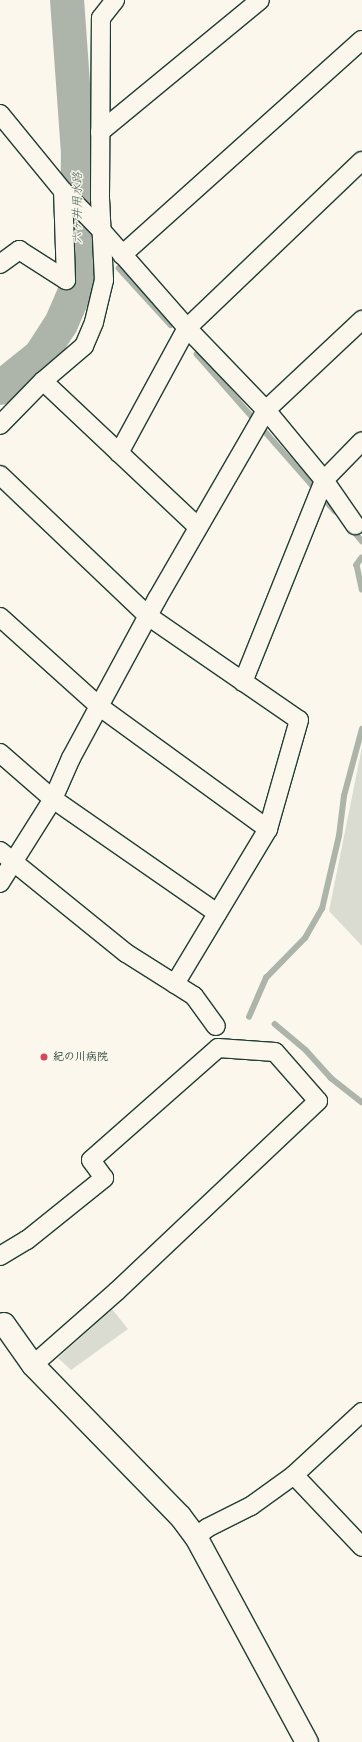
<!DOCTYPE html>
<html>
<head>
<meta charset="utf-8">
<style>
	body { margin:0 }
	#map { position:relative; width:362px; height:1742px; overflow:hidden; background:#fbf7ec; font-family:"Architects Daughter","Klee One",sans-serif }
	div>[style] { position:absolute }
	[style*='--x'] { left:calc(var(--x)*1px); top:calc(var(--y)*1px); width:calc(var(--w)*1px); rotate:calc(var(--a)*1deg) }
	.green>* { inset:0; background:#dbdcd1 }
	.stream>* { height:5.5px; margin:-2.75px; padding:0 2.75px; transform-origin:2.75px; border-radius:2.75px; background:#adb4aa }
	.river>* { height:34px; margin:-17px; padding:0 17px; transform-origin:17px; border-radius:17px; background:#adb4aa }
	.roads { filter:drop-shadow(1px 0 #1f3d34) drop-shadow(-1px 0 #1f3d34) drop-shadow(0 1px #1f3d34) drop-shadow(0 -1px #1f3d34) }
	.minor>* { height:18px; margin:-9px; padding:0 9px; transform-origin:9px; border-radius:9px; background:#fbf7ec }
	.tertiary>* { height:22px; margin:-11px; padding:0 11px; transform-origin:11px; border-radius:11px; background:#fbf7ec }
	.dots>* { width:11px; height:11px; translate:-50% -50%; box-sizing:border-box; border:2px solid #fbf7ec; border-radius:50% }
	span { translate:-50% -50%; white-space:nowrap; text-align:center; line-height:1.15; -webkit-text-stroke:3px #fbf7ec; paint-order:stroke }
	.poi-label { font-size:11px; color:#1f3d34; font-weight:700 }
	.left { translate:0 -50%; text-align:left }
	.water-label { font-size:12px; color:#425b52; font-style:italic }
</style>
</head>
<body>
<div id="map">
	<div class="green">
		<div style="clip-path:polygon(362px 747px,362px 946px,329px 911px)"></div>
		<div style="clip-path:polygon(112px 1309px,128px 1329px,71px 1370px,58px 1358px)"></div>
	</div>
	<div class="stream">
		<div style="--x:119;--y:268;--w:77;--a:47.6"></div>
		<div style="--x:197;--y:354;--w:209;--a:48.7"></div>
		<div style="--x:352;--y:529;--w:16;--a:50"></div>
		<div style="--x:362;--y:558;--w:9;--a:126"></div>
		<div style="--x:357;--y:565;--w:25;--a:78"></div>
		<div style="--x:249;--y:1017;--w:43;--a:-66.4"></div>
		<div style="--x:266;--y:978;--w:56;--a:-45.7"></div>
		<div style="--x:305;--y:938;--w:34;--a:-60"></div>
		<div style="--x:322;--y:909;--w:75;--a:-76.9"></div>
		<div style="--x:339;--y:836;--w:40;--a:-82.9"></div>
		<div style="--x:344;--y:796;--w:69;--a:-75"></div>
		<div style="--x:275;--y:1024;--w:40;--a:40"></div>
		<div style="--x:306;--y:1050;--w:38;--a:48"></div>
		<div style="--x:331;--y:1078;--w:39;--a:38"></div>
	</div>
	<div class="river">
		<div style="--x:0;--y:388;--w:51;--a:-38.7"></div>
		<div style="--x:40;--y:356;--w:38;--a:-57"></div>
		<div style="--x:61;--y:324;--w:46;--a:-66.8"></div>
		<div style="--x:79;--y:282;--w:51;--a:-92.2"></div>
		<div style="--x:77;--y:231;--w:78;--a:-89.3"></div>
		<div style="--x:78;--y:153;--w:153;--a:-94.1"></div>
	</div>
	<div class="roads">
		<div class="minor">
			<div style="--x:0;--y:114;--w:99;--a:50.7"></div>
			<div style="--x:63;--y:191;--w:54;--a:45.7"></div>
			<div style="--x:101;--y:230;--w:130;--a:48.7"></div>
			<div style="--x:187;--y:328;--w:114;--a:46.1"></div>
			<div style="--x:266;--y:410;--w:91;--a:50.4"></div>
			<div style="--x:324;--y:480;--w:55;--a:55.4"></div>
			<div style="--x:100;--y:132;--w:207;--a:-39.5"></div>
			<div style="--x:122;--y:255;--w:322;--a:-41.9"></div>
			<div style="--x:0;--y:264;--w:24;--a:-36"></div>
			<div style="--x:19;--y:250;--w:56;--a:32.6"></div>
			<div style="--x:66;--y:280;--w:89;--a:-91.9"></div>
			<div style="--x:43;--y:381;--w:213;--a:43.3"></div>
			<div style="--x:0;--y:425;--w:62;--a:-45.7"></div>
			<div style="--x:43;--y:381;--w:54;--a:-40.5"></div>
			<div style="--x:84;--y:346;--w:26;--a:-67"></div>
			<div style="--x:94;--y:322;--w:43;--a:-76.6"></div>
			<div style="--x:104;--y:280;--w:82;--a:-92.8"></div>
			<div style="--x:100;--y:198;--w:180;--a:-89.7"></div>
			<div style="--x:101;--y:18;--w:23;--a:-52"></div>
			<div style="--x:119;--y:453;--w:142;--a:-61.5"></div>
			<div style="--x:187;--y:328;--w:242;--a:-43.7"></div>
			<div style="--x:0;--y:475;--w:204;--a:43.6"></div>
			<div style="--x:148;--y:616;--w:183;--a:34.6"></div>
			<div style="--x:299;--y:720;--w:113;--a:105.9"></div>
			<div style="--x:0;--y:617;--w:135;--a:42"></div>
			<div style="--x:100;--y:707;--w:208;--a:36"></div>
			<div style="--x:268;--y:829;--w:181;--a:121"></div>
			<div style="--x:243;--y:682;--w:218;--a:-68.1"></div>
			<div style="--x:324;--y:480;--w:54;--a:-45.7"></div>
			<div style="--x:0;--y:753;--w:70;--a:41"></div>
			<div style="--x:53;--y:799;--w:200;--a:34.8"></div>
			<div style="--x:0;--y:851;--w:162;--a:39"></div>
			<div style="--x:126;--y:953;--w:80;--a:32.3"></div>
			<div style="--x:194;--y:996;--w:37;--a:54"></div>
			<div style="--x:0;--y:883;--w:99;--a:-57.8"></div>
			<div style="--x:53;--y:799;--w:45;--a:-66.3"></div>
			<div style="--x:71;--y:758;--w:181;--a:-61.6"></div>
			<div style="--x:157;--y:599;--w:218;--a:-60"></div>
			<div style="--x:266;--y:410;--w:132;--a:-43.2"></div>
			<div style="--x:0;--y:1256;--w:31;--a:-31"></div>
			<div style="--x:27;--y:1240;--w:99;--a:-38.8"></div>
			<div style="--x:104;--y:1178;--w:22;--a:-126"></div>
			<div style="--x:91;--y:1160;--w:169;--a:-41.4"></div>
			<div style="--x:218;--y:1048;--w:57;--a:4"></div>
			<div style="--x:275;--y:1052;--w:65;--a:48.7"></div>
			<div style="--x:318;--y:1101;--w:277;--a:136.6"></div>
			<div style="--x:117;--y:1291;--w:112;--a:138.6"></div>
			<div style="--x:362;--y:1412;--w:93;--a:137.2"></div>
			<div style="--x:294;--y:1475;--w:99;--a:46.6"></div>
			<div style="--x:196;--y:1537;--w:14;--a:-39"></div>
			<div style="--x:207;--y:1528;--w:49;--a:-26.6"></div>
			<div style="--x:251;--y:1506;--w:53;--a:-35.8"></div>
		</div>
		<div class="tertiary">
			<div style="--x:4;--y:1324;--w:50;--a:54.7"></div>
			<div style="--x:33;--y:1365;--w:211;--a:45.8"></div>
			<div style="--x:180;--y:1516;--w:26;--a:53"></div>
			<div style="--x:196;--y:1537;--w:233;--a:61.6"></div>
		</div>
	</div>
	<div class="dots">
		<div style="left:44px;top:1057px;background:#d1495b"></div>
	</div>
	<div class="poi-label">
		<span class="left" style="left:53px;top:1057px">紀の川病院</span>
	</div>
	<div class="water-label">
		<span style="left:78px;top:208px;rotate:-90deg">六ヶ井用水路</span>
	</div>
</div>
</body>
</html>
